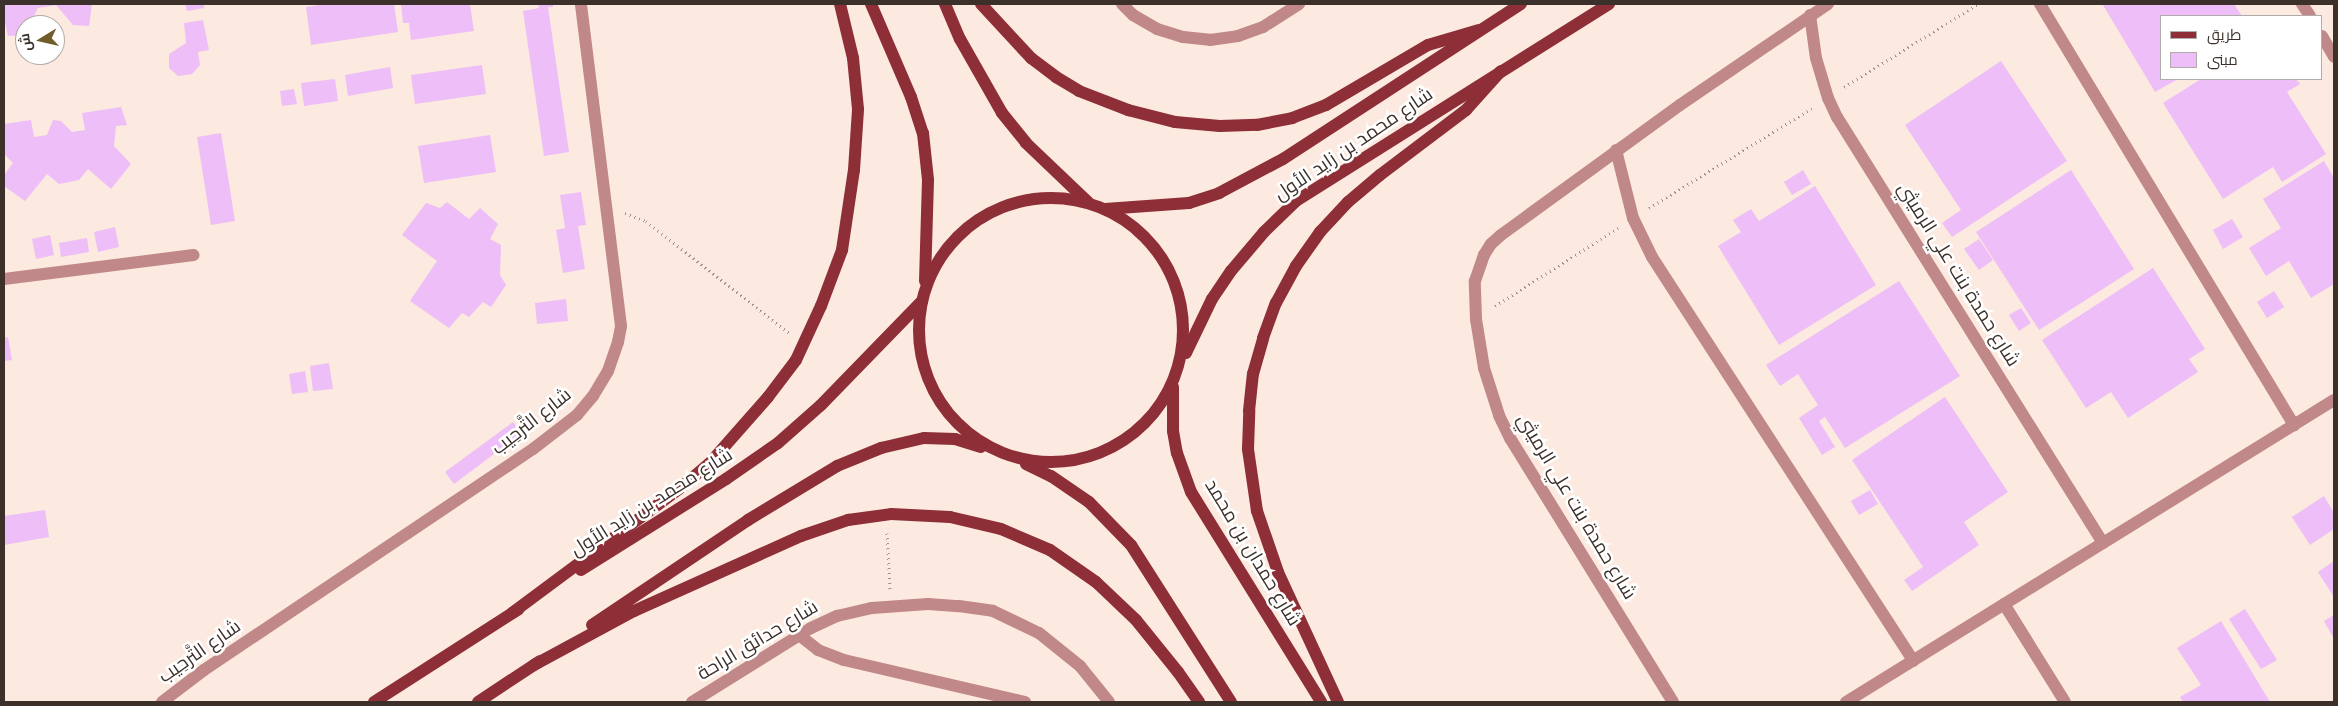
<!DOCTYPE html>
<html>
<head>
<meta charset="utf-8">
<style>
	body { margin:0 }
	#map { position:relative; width:2338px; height:706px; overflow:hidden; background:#fce9df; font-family:Spectral,Cairo,serif }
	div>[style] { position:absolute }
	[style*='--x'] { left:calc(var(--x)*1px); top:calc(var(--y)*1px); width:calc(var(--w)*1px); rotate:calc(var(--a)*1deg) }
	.building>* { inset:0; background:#edbef7 }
	.path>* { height:3px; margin-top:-1.5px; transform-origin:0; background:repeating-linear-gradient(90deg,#a09189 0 1px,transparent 0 5px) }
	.minor>* { height:12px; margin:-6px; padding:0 6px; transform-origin:6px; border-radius:6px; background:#c08888 }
	.major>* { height:12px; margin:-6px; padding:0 6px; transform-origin:6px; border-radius:6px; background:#8e2e36 }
	.major>.ring { margin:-6px; padding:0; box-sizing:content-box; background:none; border:12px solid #8e2e36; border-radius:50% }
	span { translate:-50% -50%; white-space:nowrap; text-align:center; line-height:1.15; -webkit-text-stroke:5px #fff; paint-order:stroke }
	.street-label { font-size:19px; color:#3c302a }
	.frame { position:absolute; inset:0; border:5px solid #3c302a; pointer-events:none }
	.legend { position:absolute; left:2160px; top:15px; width:162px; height:65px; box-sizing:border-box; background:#fff; border:1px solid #b1acaa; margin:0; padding:6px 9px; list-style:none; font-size:15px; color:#3c302a }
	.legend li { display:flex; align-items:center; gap:10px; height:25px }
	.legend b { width:25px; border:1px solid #b1acaa }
	.north { position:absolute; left:15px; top:15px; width:50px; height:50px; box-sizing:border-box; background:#fff; border:1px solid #b1acaa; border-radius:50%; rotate:261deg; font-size:14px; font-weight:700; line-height:20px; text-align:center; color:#3c302a }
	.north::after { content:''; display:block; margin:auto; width:18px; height:22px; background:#715d2c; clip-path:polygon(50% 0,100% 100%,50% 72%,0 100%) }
</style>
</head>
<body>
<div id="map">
	<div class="building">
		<div style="clip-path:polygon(4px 4px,92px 4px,89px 26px,73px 25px,56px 5px,38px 8px,29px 25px,25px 25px,24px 35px,8px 36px,4px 18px)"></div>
		<div style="clip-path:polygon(185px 4px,204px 4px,204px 8px,187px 11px)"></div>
		<div style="clip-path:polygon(326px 4px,394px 4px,398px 32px,311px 45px,306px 7px)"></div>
		<div style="clip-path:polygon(401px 4px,470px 4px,474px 31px,411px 40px,409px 23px,403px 23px)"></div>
		<div style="clip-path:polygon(538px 4px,553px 4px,553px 7px,548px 7px,569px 152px,544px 156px,523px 11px,539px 8px)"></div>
		<div style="clip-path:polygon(2104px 4px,2234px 4px,2242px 16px,2162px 16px,2162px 79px,2178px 79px,2155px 92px,2103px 5px)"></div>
		<div style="clip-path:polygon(203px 20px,209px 50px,198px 52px,200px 65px,192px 74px,178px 76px,169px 68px,169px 54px,186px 43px,184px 23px)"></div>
		<div style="clip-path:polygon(2001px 61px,2067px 161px,1952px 237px,1942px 223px,1961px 210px,1905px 125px)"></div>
		<div style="clip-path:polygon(482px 65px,486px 94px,415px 104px,411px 75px)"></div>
		<div style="clip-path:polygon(390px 67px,393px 88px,348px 96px,345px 75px)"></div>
		<div style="clip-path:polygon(335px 79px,338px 101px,304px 106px,301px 83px)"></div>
		<div style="clip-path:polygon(2201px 79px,2296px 79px,2300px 84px,2287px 92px,2326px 154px,2282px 182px,2273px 167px,2223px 199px,2163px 103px)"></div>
		<div style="clip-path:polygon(294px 89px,297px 104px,282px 106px,280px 91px)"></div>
		<div style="clip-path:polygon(121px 107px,127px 125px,116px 126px,114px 146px,131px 164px,111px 189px,88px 169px,79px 180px,59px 184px,47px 174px,25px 201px,4px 186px,4px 175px,13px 163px,4px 154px,4px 124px,31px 120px,34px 137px,47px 135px,53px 120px,61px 121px,72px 132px,85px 130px,82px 113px)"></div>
		<div style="clip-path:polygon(221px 133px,235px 221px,211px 225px,197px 137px)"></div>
		<div style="clip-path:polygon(490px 135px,496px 172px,424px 183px,418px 146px)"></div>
		<div style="clip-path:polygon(2324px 161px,2334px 178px,2334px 284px,2311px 298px,2289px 261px,2266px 276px,2249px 248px,2281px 228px,2263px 199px)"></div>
		<div style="clip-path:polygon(1803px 170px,1811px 184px,1792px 195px,1784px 182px)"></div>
		<div style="clip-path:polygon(2071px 170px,2134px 269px,2039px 330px,1976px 232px)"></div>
		<div style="clip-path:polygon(1815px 186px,1876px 285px,1779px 345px,1718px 246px,1741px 232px,1733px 220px,1751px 209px,1759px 221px)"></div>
		<div style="clip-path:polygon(581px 192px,586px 225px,578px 226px,585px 269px,563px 273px,556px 230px,565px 228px,560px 195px)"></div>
		<div style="clip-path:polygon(447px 202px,469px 219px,480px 208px,498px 224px,490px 239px,501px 245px,500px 275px,506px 285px,491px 307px,483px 302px,469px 317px,462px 313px,449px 328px,410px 301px,437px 261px,402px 235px,426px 203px,440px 208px)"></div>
		<div style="clip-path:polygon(2232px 219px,2243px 237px,2223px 249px,2213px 230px)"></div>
		<div style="clip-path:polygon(115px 227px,119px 247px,98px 252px,94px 232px)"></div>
		<div style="clip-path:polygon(50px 235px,54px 255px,36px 259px,32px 239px)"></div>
		<div style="clip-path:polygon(87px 238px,89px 252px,61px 257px,59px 243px)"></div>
		<div style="clip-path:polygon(1979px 239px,1993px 260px,1979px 270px,1964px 249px)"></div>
		<div style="clip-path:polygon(2153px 268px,2205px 349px,2189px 359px,2198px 372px,2128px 418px,2111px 392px,2086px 408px,2042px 340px)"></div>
		<div style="clip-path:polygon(1899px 281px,1960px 376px,1845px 448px,1825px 417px,1819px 421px,1835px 447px,1822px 455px,1799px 418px,1818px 405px,1798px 374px,1780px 386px,1766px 365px)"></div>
		<div style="clip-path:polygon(2274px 291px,2284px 307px,2267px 318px,2257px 302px)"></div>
		<div style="clip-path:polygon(566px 299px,568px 321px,537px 324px,535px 303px)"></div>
		<div style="clip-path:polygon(2021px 308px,2031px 323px,2019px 331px,2009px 315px)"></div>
		<div style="clip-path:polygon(8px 337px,12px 360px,4px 361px,4px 338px)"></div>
		<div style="clip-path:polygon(329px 363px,333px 389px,313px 391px,310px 366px)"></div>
		<div style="clip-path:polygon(305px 371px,308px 392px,292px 394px,289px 374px)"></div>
		<div style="clip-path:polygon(1945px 397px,2008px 492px,1964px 522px,1979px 545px,1912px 591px,1904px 580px,1923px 567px,1852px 460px)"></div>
		<div style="clip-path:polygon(513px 422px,522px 433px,454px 484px,445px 472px)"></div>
		<div style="clip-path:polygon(1870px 490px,1878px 504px,1859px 515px,1851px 501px)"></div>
		<div style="clip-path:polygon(2324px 496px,2334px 513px,2334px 529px,2310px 545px,2292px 517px)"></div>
		<div style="clip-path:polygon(45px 510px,49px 537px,4px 545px,4px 516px)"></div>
		<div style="clip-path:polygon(2334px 561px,2334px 597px,2318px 572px)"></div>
		<div style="clip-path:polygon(2245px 609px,2277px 660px,2261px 669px,2229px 619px)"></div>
		<div style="clip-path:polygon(2334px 615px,2334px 639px,2324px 621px)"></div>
		<div style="clip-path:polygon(2221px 621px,2247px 664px,2270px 702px,2183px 702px,2180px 697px,2201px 685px,2177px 648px)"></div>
	</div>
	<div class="path">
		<div style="--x:1844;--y:87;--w:158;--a:-31.8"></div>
		<div style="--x:1649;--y:208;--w:191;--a:-31.5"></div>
		<div style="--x:625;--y:213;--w:22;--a:21"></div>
		<div style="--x:646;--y:221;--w:182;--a:38.1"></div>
		<div style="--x:1495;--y:306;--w:146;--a:-32.4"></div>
		<div style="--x:887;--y:533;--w:56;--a:86.9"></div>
	</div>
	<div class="minor">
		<div style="--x:1122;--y:4;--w:16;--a:45"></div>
		<div style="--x:1133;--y:15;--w:28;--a:30"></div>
		<div style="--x:1157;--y:29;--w:27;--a:17"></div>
		<div style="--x:1183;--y:37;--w:27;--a:6"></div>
		<div style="--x:1210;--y:40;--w:28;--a:-8"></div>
		<div style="--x:1238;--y:36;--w:27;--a:-20"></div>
		<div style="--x:1263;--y:27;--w:43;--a:-32.6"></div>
		<div style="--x:2040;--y:4;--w:492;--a:58.9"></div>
		<div style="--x:2302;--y:4;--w:14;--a:56"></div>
		<div style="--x:1810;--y:15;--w:43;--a:82.1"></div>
		<div style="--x:1816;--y:58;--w:42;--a:73.3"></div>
		<div style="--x:1828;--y:98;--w:21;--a:65"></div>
		<div style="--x:1837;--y:117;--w:502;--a:58.02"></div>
		<div style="--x:2322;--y:36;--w:24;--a:60"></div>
		<div style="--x:1616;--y:150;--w:70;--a:76"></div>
		<div style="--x:1633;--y:218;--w:43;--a:64"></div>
		<div style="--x:1652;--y:257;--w:481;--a:57.1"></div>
		<div style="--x:4;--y:279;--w:191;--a:-7.2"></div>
		<div style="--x:2004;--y:604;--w:115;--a:58.1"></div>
		<div style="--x:799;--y:635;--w:24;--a:38"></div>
		<div style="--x:818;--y:650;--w:28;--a:21"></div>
		<div style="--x:844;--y:660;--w:186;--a:13.1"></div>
		<div style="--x:162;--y:702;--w:53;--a:-37.3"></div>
		<div style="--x:204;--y:670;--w:396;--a:-33.9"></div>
		<div style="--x:533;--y:449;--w:56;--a:-37.7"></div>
		<div style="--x:577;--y:415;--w:25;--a:-50"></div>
		<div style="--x:593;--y:396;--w:29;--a:-59"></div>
		<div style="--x:608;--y:371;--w:31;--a:-71"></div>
		<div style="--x:618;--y:342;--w:16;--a:-79"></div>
		<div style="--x:621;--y:326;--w:324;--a:-97.1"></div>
		<div style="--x:692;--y:702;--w:140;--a:-31.9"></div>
		<div style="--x:811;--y:628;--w:29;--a:-25"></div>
		<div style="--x:837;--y:616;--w:36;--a:-13"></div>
		<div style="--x:872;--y:608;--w:56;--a:-4.1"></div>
		<div style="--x:928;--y:604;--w:31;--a:4"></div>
		<div style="--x:959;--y:606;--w:34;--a:8"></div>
		<div style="--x:993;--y:611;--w:51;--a:25.6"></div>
		<div style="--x:1039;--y:633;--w:53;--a:38.8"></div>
		<div style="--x:1080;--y:666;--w:46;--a:51.1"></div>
		<div style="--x:1673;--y:702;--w:310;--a:-121.7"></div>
		<div style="--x:1510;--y:438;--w:25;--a:-116"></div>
		<div style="--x:1499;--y:415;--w:49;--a:-107.7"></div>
		<div style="--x:1484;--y:368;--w:50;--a:-99.3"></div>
		<div style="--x:1476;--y:319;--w:38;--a:-92"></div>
		<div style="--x:1475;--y:281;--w:28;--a:-71"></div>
		<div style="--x:1484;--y:255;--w:13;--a:-58"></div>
		<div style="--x:1491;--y:244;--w:13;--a:-42"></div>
		<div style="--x:1501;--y:235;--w:221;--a:-36"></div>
		<div style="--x:1680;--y:105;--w:179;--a:-34.3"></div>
		<div style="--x:1846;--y:702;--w:574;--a:-31.75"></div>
	</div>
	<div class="major">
		<div style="--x:871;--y:4;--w:101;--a:66.7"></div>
		<div style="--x:911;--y:97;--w:38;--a:72"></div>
		<div style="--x:923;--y:133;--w:47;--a:83.9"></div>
		<div style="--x:928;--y:180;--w:101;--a:91.7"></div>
		<div style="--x:945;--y:4;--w:38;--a:67"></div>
		<div style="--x:960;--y:39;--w:85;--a:60.4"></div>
		<div style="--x:1002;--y:113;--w:38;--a:51"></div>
		<div style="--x:1026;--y:143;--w:86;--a:43.6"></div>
		<div style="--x:981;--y:4;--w:74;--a:47.2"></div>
		<div style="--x:1031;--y:58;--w:31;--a:37"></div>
		<div style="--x:1056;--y:77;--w:27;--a:31"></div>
		<div style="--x:1079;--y:91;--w:53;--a:21.2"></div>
		<div style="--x:1128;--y:110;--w:49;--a:14.3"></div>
		<div style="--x:1175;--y:122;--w:45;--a:5.1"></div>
		<div style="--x:1220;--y:126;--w:37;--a:-2"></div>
		<div style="--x:1257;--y:125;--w:36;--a:-11"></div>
		<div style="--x:1292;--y:118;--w:36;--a:-21"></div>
		<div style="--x:1326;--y:105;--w:118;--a:-30.5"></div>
		<div style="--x:1428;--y:45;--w:53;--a:-16.4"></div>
		<div class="ring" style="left:919px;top:198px;width:252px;height:252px"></div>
		<div style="--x:1105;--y:209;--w:84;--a:-4.1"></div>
		<div style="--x:1189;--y:203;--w:32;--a:-18"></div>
		<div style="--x:1219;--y:193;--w:72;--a:-28"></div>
		<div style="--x:1283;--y:159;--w:284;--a:-33.1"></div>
		<div style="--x:1186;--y:353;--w:60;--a:-64.3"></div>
		<div style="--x:1212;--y:299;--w:34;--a:-56"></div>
		<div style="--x:1231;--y:271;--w:51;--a:-49.8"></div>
		<div style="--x:1264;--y:232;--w:45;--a:-44.1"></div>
		<div style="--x:1296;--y:201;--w:370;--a:-32.2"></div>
		<div style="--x:1173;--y:387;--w:44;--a:90"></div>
		<div style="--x:1173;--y:431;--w:22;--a:80"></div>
		<div style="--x:1177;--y:453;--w:41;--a:70.3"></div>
		<div style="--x:1191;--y:492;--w:247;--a:58.2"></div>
		<div style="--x:1026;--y:464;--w:28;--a:26"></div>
		<div style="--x:1051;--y:476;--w:46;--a:34.4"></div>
		<div style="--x:1089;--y:502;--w:60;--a:45.7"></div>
		<div style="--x:1131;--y:545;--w:186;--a:57.5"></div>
		<div style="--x:581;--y:570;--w:171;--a:-32.1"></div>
		<div style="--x:726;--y:479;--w:63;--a:-34.7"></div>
		<div style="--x:778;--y:443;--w:57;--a:-41.5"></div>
		<div style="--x:821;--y:405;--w:145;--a:-45.8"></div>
		<div style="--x:512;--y:613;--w:208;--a:-36.6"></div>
		<div style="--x:679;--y:489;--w:39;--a:-40"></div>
		<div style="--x:709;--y:464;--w:89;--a:-48.6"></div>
		<div style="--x:768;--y:397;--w:46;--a:-52.9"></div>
		<div style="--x:796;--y:360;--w:60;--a:-65.2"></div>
		<div style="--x:821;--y:306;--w:60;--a:-69.4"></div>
		<div style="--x:842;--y:250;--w:81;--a:-81.5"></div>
		<div style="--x:854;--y:170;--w:61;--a:-86.2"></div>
		<div style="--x:858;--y:109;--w:51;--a:-95.6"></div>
		<div style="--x:853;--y:58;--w:56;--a:-103.5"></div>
		<div style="--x:592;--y:625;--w:188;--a:-33.9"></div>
		<div style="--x:748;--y:520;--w:104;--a:-31.2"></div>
		<div style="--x:837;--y:466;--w:48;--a:-22.2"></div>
		<div style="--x:881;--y:448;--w:44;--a:-13.1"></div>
		<div style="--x:924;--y:438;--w:31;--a:2"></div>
		<div style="--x:955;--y:439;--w:27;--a:17"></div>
		<div style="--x:534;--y:665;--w:114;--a:-28.4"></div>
		<div style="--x:634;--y:611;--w:183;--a:-24.2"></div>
		<div style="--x:801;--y:536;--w:50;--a:-18.8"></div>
		<div style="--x:848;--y:520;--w:43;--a:-7.9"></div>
		<div style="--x:891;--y:514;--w:59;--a:2.9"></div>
		<div style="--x:950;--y:517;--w:52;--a:13.2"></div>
		<div style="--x:1001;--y:529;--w:53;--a:23.2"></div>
		<div style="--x:1050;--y:550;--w:56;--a:34.8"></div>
		<div style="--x:1096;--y:582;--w:55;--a:43.5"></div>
		<div style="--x:1136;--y:620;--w:67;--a:51.1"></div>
		<div style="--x:1178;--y:672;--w:37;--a:55"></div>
		<div style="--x:374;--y:702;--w:172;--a:-32.7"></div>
		<div style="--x:478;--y:702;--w:74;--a:-33.5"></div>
		<div style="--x:1338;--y:702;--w:143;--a:-114.8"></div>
		<div style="--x:1278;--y:572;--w:65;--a:-109"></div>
		<div style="--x:1257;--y:511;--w:63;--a:-98.3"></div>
		<div style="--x:1248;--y:449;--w:38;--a:-88"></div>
		<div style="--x:1249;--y:411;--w:37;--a:-84"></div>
		<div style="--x:1253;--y:374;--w:37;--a:-74"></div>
		<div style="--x:1263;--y:338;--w:37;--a:-70"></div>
		<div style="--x:1276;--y:303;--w:42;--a:-61.6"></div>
		<div style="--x:1296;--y:266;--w:42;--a:-54.8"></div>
		<div style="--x:1320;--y:232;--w:41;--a:-47"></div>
		<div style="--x:1348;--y:202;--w:42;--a:-40.2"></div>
		<div style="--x:1380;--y:175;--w:108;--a:-37.1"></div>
		<div style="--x:1466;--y:110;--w:52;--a:-48.1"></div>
	</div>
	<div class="street-label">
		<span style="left:1354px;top:145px;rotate:-34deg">شارع محمد بن زايد الأول</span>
		<span style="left:1958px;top:275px;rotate:58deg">شارع حمدة بنت علي الرميثي</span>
		<span style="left:532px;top:422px;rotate:-38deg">شارع التَّرحِيب</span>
		<span style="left:652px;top:503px;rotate:-32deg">شارع محمد بن زايد الأول</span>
		<span style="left:1576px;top:507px;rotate:59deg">شارع حمدة بنت علي الرميثي</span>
		<span style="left:1252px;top:553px;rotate:59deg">شارع حمدان بن محمد</span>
		<span style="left:758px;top:641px;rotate:-31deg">شارع حدائق الراحة</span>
		<span style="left:200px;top:652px;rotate:-35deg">شارع التَّرحِيب</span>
	</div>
	<div class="frame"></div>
	<ul class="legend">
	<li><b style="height:6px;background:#8e2e36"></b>طريق</li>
	<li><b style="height:14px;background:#edbef7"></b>مبنى</li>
	</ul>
	<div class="north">ش</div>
</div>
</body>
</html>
